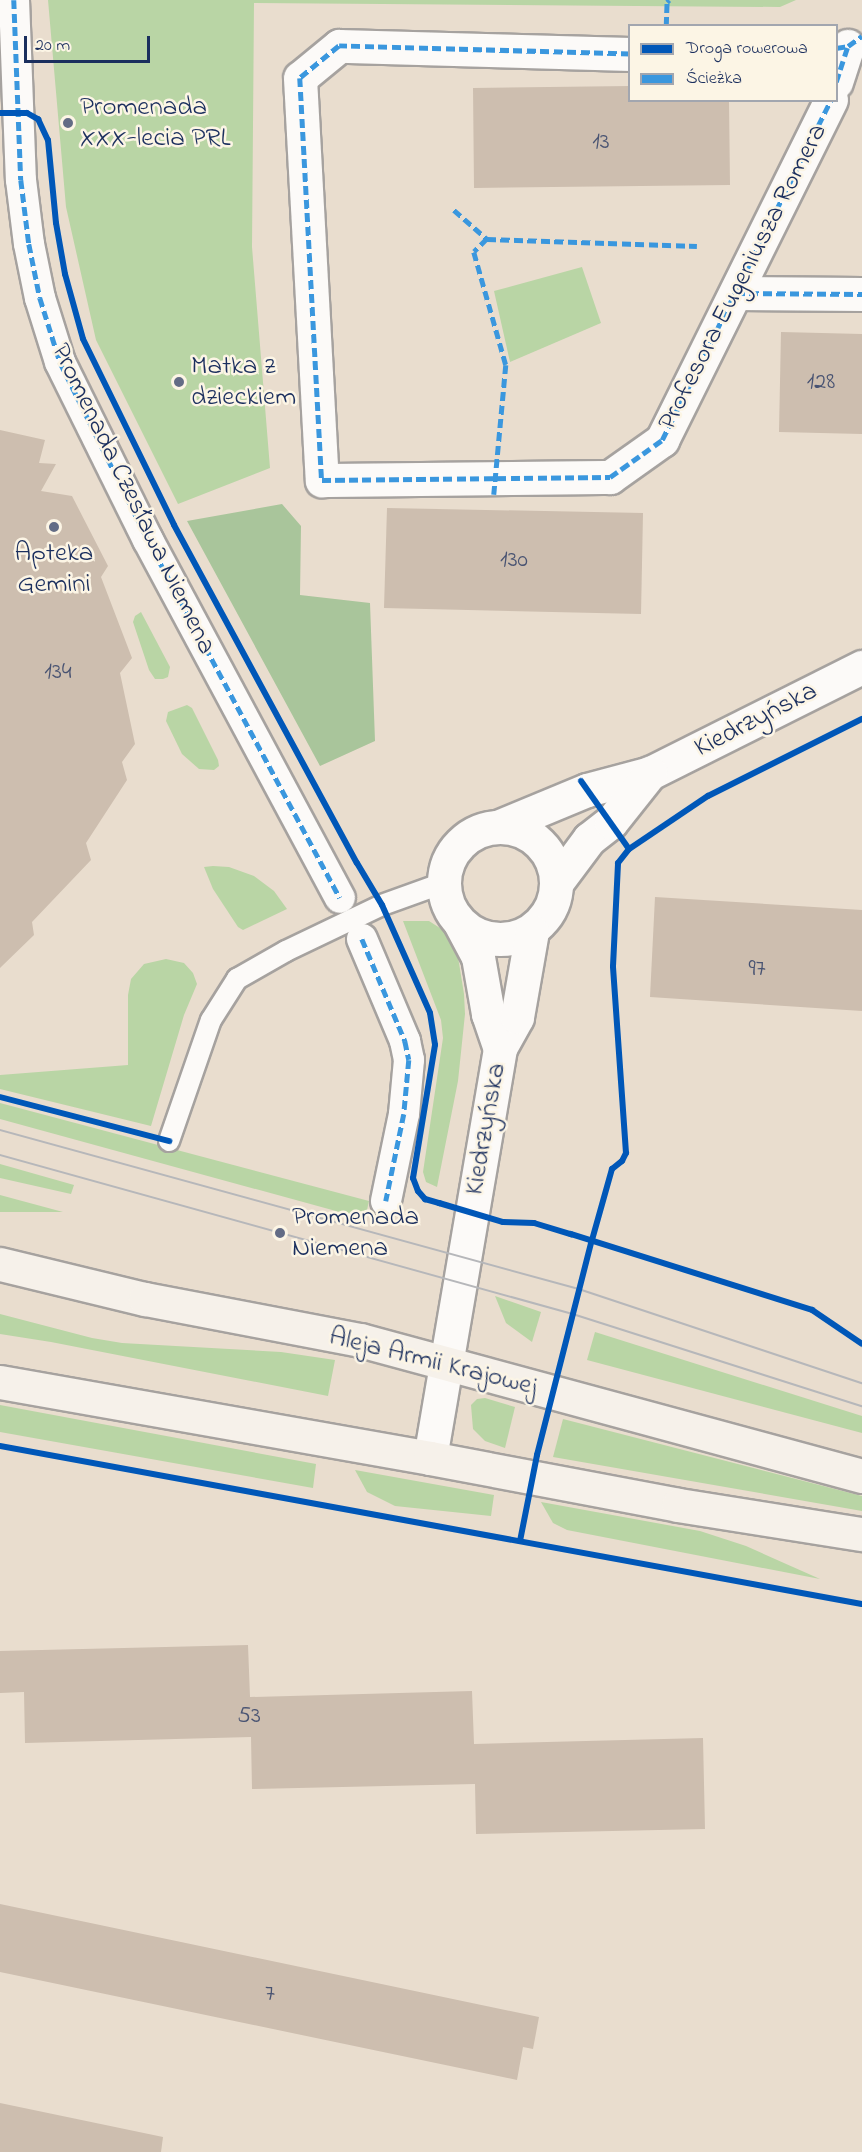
<!DOCTYPE html>
<html>
<head>
<meta charset="utf-8">
<style>
	body { margin:0 }
	#map { position:relative; width:862px; height:2152px; overflow:hidden; background:#e9ddce; font-family:"Indie Flower",sans-serif }
	div>[style] { position:absolute }
	[style*='--x'] { left:calc(var(--x)*1px); top:calc(var(--y)*1px); width:calc(var(--w)*1px); rotate:calc(var(--a)*1deg) }
	.green>* { inset:0; background:#b9d5a5 }
	.forest>* { inset:0; background:#a9c59b }
	.building>* { inset:0; background:#cdbeaf }
	.roads { filter:drop-shadow(2px 0 #a6a29f) drop-shadow(-2px 0 #a6a29f) drop-shadow(0 2px #a6a29f) drop-shadow(0 -2px #a6a29f) }
	.service>* { height:20px; margin:-10px; padding:0 10px; transform-origin:10px; border-radius:10px; background:#fcfaf8 }
	.pedestrian>* { height:30px; margin:-15px; padding:0 15px; transform-origin:15px; border-radius:15px; background:#fcfaf8 }
	.minor>* { height:33px; margin:-16.5px; padding:0 16.5px; transform-origin:16.5px; border-radius:16.5px; background:#fcfaf8 }
	.tertiary>* { height:33px; margin:-16.5px; padding:0 16.5px; transform-origin:16.5px; border-radius:16.5px; background:#fcfaf8 }
	.tertiary>.ring { margin:-16.5px; padding:0; box-sizing:content-box; background:none; border:33px solid #fcfaf8; border-radius:50% }
	.secondary>* { height:33px; margin:-16.5px; padding:0 16.5px; transform-origin:16.5px; border-radius:16.5px; background:#f6f1ea }
	.tram>* { height:1.5px; margin:-0.75px; padding:0 0.75px; transform-origin:0.75px; border-radius:0.75px; background:#b6b7ba }
	.quiet>* { height:4.5px; margin-top:-2.25px; transform-origin:0; background:repeating-linear-gradient(90deg,#3a97de 0 9px,transparent 0 13.5px) }
	.cycleway>* { height:6px; margin:-3px; padding:0 3px; transform-origin:3px; border-radius:3px; background:#0057b8 }
	.dots>* { width:16px; height:16px; translate:-50% -50%; box-sizing:border-box; border:3px solid #fcf5e5; border-radius:50% }
	span { translate:-50% -50%; white-space:nowrap; text-align:center; line-height:1.15; -webkit-text-stroke:5px #fcf5e5; paint-order:stroke }
	.number-label { font-size:24px; color:#485372 }
	.number-label span { -webkit-text-stroke-width:0 }
	.poi-label { font-size:27px; color:#1b2f5e }
	.left { translate:0 -50%; text-align:left }
	.street-label { font-size:27px; color:#1b2f5e }
	.legend { position:absolute; left:628px; top:24px; width:210px; height:78px; box-sizing:border-box; background:#fcf5e5; border:2px solid #a2a6af; margin:0; padding:8px 10px; list-style:none; font-size:18px; color:#1b2f5e }
	.legend li { display:flex; align-items:center; gap:12px; height:30px }
	.legend b { width:30px; border:2px solid #a2a6af }
	.scale { position:absolute; left:24px; top:36px; width:126px; height:27px; box-sizing:border-box; border:3px solid #1b2f5e; border-top:0; padding-left:8px; font-size:18px; line-height:21px; white-space:nowrap; color:#1b2f5e; -webkit-text-stroke:4px #fcf5e5; paint-order:stroke }
</style>
</head>
<body>
<div id="map">
	<div class="green">
		<div style="clip-path:polygon(48px 0,796px 0,780px 7px,254px 3px,252px 247px,270px 468px,178px 504px,96px 340px,66px 207px)"></div>
		<div style="clip-path:polygon(582px 267px,601px 323px,510px 362px,494px 291px)"></div>
		<div style="clip-path:polygon(141px 612px,170px 667px,168px 677px,163px 679px,155px 679px,149px 670px,133px 622px,135px 616px)"></div>
		<div style="clip-path:polygon(187px 705px,192px 708px,218px 760px,219px 766px,214px 770px,199px 769px,182px 754px,166px 721px,168px 712px)"></div>
		<div style="clip-path:polygon(213px 866px,229px 867px,254px 876px,274px 891px,287px 909px,243px 930px,238px 927px,213px 889px,204px 867px)"></div>
		<div style="clip-path:polygon(403px 921px,429px 921px,443px 930px,458px 957px,464px 994px,465px 1014px,458px 1081px,437px 1187px,426px 1182px,423px 1172px,443px 1038px,441px 1020px)"></div>
		<div style="clip-path:polygon(166px 959px,184px 963px,193px 973px,197px 984px,184px 1015px,151px 1126px,0 1089px,0 1075px,128px 1065px,128px 995px,131px 979px,144px 964px)"></div>
		<div style="clip-path:polygon(0 1103px,369px 1201px,365px 1219px,0 1119px)"></div>
		<div style="clip-path:polygon(0 1164px,74px 1185px,71px 1194px,0 1178px)"></div>
		<div style="clip-path:polygon(0 1195px,63px 1212px,0 1212px)"></div>
		<div style="clip-path:polygon(495px 1296px,541px 1312px,532px 1342px,506px 1323px)"></div>
		<div style="clip-path:polygon(0 1314px,92px 1338px,122px 1343px,281px 1352px,335px 1360px,328px 1396px,51px 1342px,0 1334px)"></div>
		<div style="clip-path:polygon(595px 1332px,862px 1416px,862px 1433px,587px 1360px)"></div>
		<div style="clip-path:polygon(485px 1398px,515px 1407px,505px 1448px,485px 1441px,473px 1429px,471px 1405px,477px 1399px)"></div>
		<div style="clip-path:polygon(0 1405px,316px 1464px,313px 1488px,0 1432px)"></div>
		<div style="clip-path:polygon(563px 1419px,862px 1496px,862px 1511px,553px 1457px)"></div>
		<div style="clip-path:polygon(355px 1470px,494px 1495px,491px 1516px,395px 1506px,367px 1492px)"></div>
		<div style="clip-path:polygon(541px 1502px,700px 1531px,746px 1546px,820px 1579px,567px 1530px,553px 1523px)"></div>
	</div>
	<div class="forest">
		<div style="clip-path:polygon(282px 504px,301px 526px,300px 595px,370px 603px,375px 741px,320px 766px,187px 521px)"></div>
	</div>
	<div class="building">
		<div style="clip-path:polygon(630px 86px,630px 100px,729px 100px,730px 185px,474px 188px,473px 88px)"></div>
		<div style="clip-path:polygon(781px 332px,862px 334px,862px 434px,779px 432px)"></div>
		<div style="clip-path:polygon(0 430px,45px 440px,39px 463px,56px 464px,41px 491px,72px 496px,108px 566px,101px 577px,132px 658px,120px 673px,135px 744px,122px 762px,127px 780px,86px 843px,91px 860px,32px 922px,34px 935px,0 968px)"></div>
		<div style="clip-path:polygon(387px 508px,643px 513px,641px 614px,384px 608px)"></div>
		<div style="clip-path:polygon(655px 897px,862px 910px,862px 1011px,650px 997px)"></div>
		<div style="clip-path:polygon(248px 1645px,250px 1697px,472px 1691px,474px 1744px,703px 1738px,705px 1829px,476px 1834px,475px 1784px,252px 1789px,251px 1737px,25px 1743px,24px 1692px,0 1693px,0 1651px)"></div>
		<div style="clip-path:polygon(0 1904px,539px 2017px,533px 2049px,523px 2047px,517px 2080px,0 1972px)"></div>
		<div style="clip-path:polygon(0 2103px,163px 2137px,161px 2152px,0 2152px)"></div>
	</div>
	<div class="roads">
		<div class="service">
			<div style="--x:169;--y:1141;--w:128;--a:-70.9"></div>
			<div style="--x:211;--y:1020;--w:49;--a:-57.6"></div>
			<div style="--x:237;--y:979;--w:56;--a:-29.7"></div>
			<div style="--x:286;--y:951;--w:106;--a:-25.6"></div>
			<div style="--x:382;--y:905;--w:65;--a:-19.8"></div>
		</div>
		<div class="pedestrian">
			<div style="--x:14;--y:0;--w:180;--a:87.8"></div>
			<div style="--x:21;--y:180;--w:64;--a:82.9"></div>
			<div style="--x:29;--y:244;--w:55;--a:78.5"></div>
			<div style="--x:40;--y:298;--w:67;--a:72.6"></div>
			<div style="--x:60;--y:362;--w:199;--a:63.7"></div>
			<div style="--x:148;--y:540;--w:406;--a:61.8"></div>
			<div style="--x:362;--y:939;--w:111;--a:67.1"></div>
			<div style="--x:405;--y:1041;--w:19;--a:78"></div>
			<div style="--x:409;--y:1060;--w:54;--a:95.3"></div>
			<div style="--x:404;--y:1114;--w:89;--a:101.7"></div>
		</div>
		<div class="minor">
			<div style="--x:630;--y:54;--w:291;--a:-178.4"></div>
			<div style="--x:339;--y:46;--w:50;--a:140.6"></div>
			<div style="--x:300;--y:78;--w:403;--a:86.9"></div>
			<div style="--x:322;--y:480;--w:288;--a:-0.6"></div>
			<div style="--x:610;--y:477;--w:64;--a:-35.4"></div>
			<div style="--x:662;--y:440;--w:380;--a:-63.6"></div>
			<div style="--x:836;--y:82;--w:38;--a:-72"></div>
			<div style="--x:736;--y:293;--w:126;--a:0.5"></div>
		</div>
		<div class="tertiary">
			<div style="--x:500;--y:826;--w:94;--a:-22.5"></div>
			<div style="--x:587;--y:790;--w:65;--a:-15.1"></div>
			<div style="--x:650;--y:773;--w:237;--a:-26.6"></div>
			<div class="ring" style="left:444px;top:827px;width:79px;height:79px"></div>
			<div style="--x:557;--y:882;--w:54;--a:-53.3"></div>
			<div style="--x:589;--y:839;--w:28;--a:-38"></div>
			<div style="--x:611;--y:822;--w:63;--a:-51.5"></div>
			<div style="--x:460;--y:923;--w:38;--a:62"></div>
			<div style="--x:478;--y:957;--w:58;--a:80"></div>
			<div style="--x:488;--y:1014;--w:36;--a:71"></div>
			<div style="--x:430;--y:1458;--w:416;--a:-80.3"></div>
			<div style="--x:500;--y:1048;--w:35;--a:-61"></div>
			<div style="--x:517;--y:1017;--w:87;--a:-80.1"></div>
		</div>
		<div class="secondary">
			<div style="--x:0;--y:1264;--w:149;--a:13.6"></div>
			<div style="--x:145;--y:1299;--w:219;--a:10.8"></div>
			<div style="--x:360;--y:1340;--w:520;--a:15.16"></div>
			<div style="--x:0;--y:1382;--w:437;--a:10"></div>
			<div style="--x:430;--y:1458;--w:252;--a:10.7"></div>
			<div style="--x:678;--y:1505;--w:186;--a:9"></div>
		</div>
	</div>
	<div class="tram">
		<div style="--x:0;--y:1130;--w:600;--a:15.36"></div>
		<div style="--x:579;--y:1289;--w:298;--a:18.4"></div>
		<div style="--x:0;--y:1155;--w:595;--a:15.51"></div>
		<div style="--x:573;--y:1314;--w:303;--a:17.7"></div>
	</div>
	<div class="quiet">
		<div style="--x:14;--y:0;--w:180;--a:87.8"></div>
		<div style="--x:21;--y:180;--w:64;--a:82.9"></div>
		<div style="--x:29;--y:244;--w:55;--a:78.5"></div>
		<div style="--x:40;--y:298;--w:67;--a:72.6"></div>
		<div style="--x:60;--y:362;--w:199;--a:63.7"></div>
		<div style="--x:148;--y:540;--w:406;--a:61.8"></div>
		<div style="--x:666;--y:26;--w:24;--a:-88"></div>
		<div style="--x:667;--y:2;--w:3;--a:-45"></div>
		<div style="--x:836;--y:48;--w:12;--a:-9"></div>
		<div style="--x:848;--y:46;--w:17;--a:-36"></div>
		<div style="--x:630;--y:54;--w:291;--a:-178.4"></div>
		<div style="--x:339;--y:46;--w:50;--a:140.6"></div>
		<div style="--x:300;--y:78;--w:403;--a:86.9"></div>
		<div style="--x:322;--y:480;--w:288;--a:-0.6"></div>
		<div style="--x:610;--y:477;--w:64;--a:-35.4"></div>
		<div style="--x:662;--y:440;--w:380;--a:-63.6"></div>
		<div style="--x:836;--y:82;--w:38;--a:-72"></div>
		<div style="--x:454;--y:210;--w:44;--a:41.3"></div>
		<div style="--x:487;--y:239;--w:210;--a:1.9"></div>
		<div style="--x:487;--y:239;--w:18;--a:135"></div>
		<div style="--x:474;--y:252;--w:117;--a:74.2"></div>
		<div style="--x:506;--y:365;--w:130;--a:95.3"></div>
		<div style="--x:736;--y:293;--w:126;--a:0.5"></div>
		<div style="--x:362;--y:939;--w:111;--a:67.1"></div>
		<div style="--x:405;--y:1041;--w:19;--a:78"></div>
		<div style="--x:409;--y:1060;--w:54;--a:95.3"></div>
		<div style="--x:404;--y:1114;--w:89;--a:101.7"></div>
	</div>
	<div class="cycleway">
		<div style="--x:0;--y:113;--w:27;--a:0"></div>
		<div style="--x:27;--y:113;--w:13;--a:29"></div>
		<div style="--x:38;--y:119;--w:23;--a:65"></div>
		<div style="--x:48;--y:140;--w:83;--a:84.5"></div>
		<div style="--x:56;--y:223;--w:52;--a:80"></div>
		<div style="--x:65;--y:274;--w:67;--a:74.5"></div>
		<div style="--x:83;--y:339;--w:207;--a:63.9"></div>
		<div style="--x:174;--y:525;--w:384;--a:61.6"></div>
		<div style="--x:357;--y:863;--w:49;--a:59.2"></div>
		<div style="--x:382;--y:905;--w:118;--a:66"></div>
		<div style="--x:430;--y:1013;--w:32;--a:81"></div>
		<div style="--x:435;--y:1045;--w:135;--a:99.4"></div>
		<div style="--x:413;--y:1178;--w:14;--a:69"></div>
		<div style="--x:418;--y:1191;--w:11;--a:49"></div>
		<div style="--x:425;--y:1199;--w:15;--a:16"></div>
		<div style="--x:439;--y:1203;--w:67;--a:16.5"></div>
		<div style="--x:503;--y:1222;--w:31;--a:2"></div>
		<div style="--x:534;--y:1223;--w:39;--a:17"></div>
		<div style="--x:571;--y:1234;--w:253;--a:17.5"></div>
		<div style="--x:812;--y:1310;--w:60;--a:34.2"></div>
		<div style="--x:581;--y:781;--w:83;--a:54.8"></div>
		<div style="--x:0;--y:1097;--w:175;--a:14.6"></div>
		<div style="--x:0;--y:1446;--w:876;--a:10.39"></div>
		<div style="--x:520;--y:1541;--w:88;--a:-78.8"></div>
		<div style="--x:537;--y:1455;--w:222;--a:-75.7"></div>
		<div style="--x:592;--y:1240;--w:74;--a:-74.3"></div>
		<div style="--x:612;--y:1169;--w:13;--a:-39"></div>
		<div style="--x:622;--y:1161;--w:9;--a:-63"></div>
		<div style="--x:626;--y:1153;--w:187;--a:-94"></div>
		<div style="--x:613;--y:966;--w:103;--a:-87.2"></div>
		<div style="--x:618;--y:863;--w:18;--a:-52"></div>
		<div style="--x:629;--y:849;--w:95;--a:-33.9"></div>
		<div style="--x:708;--y:796;--w:172;--a:-26.6"></div>
	</div>
	<div class="dots">
		<div style="left:68px;top:123px;background:#636c85"></div>
		<div style="left:179px;top:382px;background:#636c85"></div>
		<div style="left:54px;top:527px;background:#636c85"></div>
		<div style="left:280px;top:1233px;background:#636c85"></div>
	</div>
	<div class="number-label">
		<span style="left:601px;top:143px">13</span>
		<span style="left:821px;top:383px">128</span>
		<span style="left:514px;top:561px">130</span>
		<span style="left:58px;top:673px">134</span>
		<span style="left:757px;top:970px">97</span>
		<span style="left:249px;top:1717px">53</span>
		<span style="left:270px;top:1995px">7</span>
	</div>
	<div class="poi-label">
		<span class="left" style="left:80px;top:123px">Promenada<br>XXX-lecia PRL</span>
		<span class="left" style="left:191px;top:382px">Matka z<br>dzieckiem</span>
		<span style="left:54px;top:569px">Apteka<br>Gemini</span>
		<span class="left" style="left:292px;top:1233px">Promenada<br>Niemena</span>
	</div>
	<div class="street-label">
		<span style="left:743px;top:277px;rotate:-63deg">Profesora Eugeniusza Romera</span>
		<span style="left:133px;top:499px;rotate:64deg">Promenada Czesława Niemena</span>
		<span style="left:756px;top:720px;rotate:-27deg">Kiedrzyńska</span>
		<span style="left:486px;top:1129px;rotate:-80deg">Kiedrzyńska</span>
		<span style="left:433px;top:1362px;rotate:14deg">Aleja Armii Krajowej</span>
	</div>
	<ul class="legend">
	<li><b style="height:8px;background:#0057b8"></b>Droga rowerowa</li>
	<li><b style="height:8px;background:#3a97de"></b>Ścieżka</li>
	</ul>
	<div class="scale">20 m</div>
</div>
</body>
</html>
